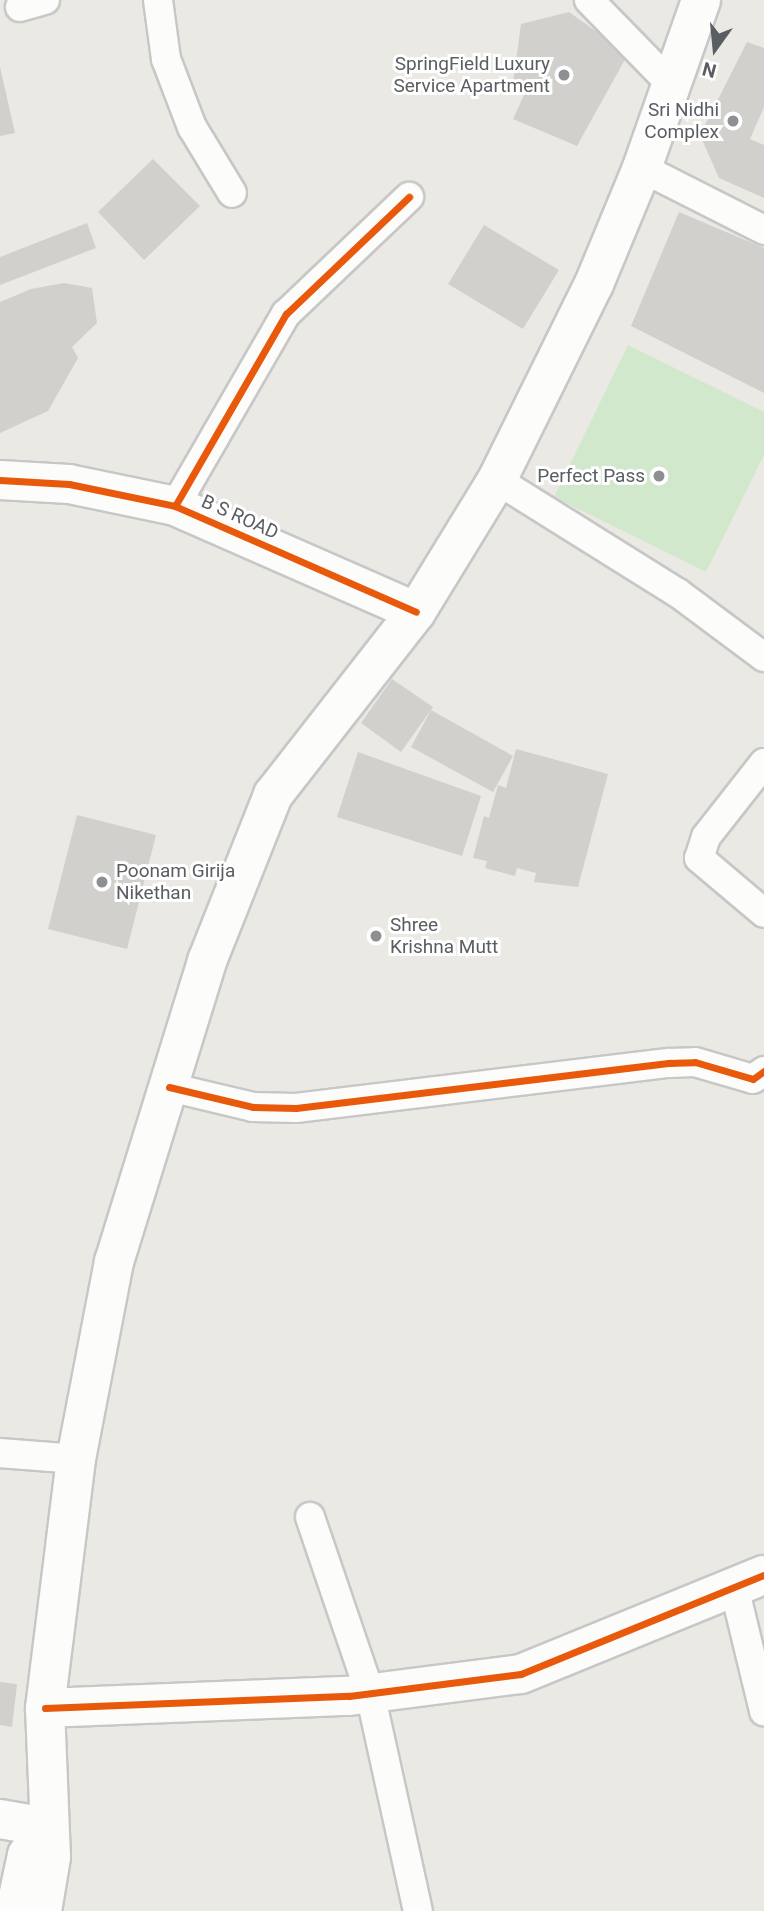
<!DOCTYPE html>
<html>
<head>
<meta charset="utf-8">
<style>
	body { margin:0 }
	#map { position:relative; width:764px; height:1911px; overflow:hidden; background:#ebe9e4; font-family:Roboto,sans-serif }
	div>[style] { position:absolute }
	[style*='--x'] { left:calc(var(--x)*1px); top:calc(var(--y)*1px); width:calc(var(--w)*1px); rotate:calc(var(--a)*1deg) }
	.green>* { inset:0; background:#d2e8cd }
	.building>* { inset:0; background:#d1d0cd }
	.roads { filter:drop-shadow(2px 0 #c7c7c7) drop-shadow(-2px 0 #c7c7c7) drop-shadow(0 2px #c7c7c7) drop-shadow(0 -2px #c7c7c7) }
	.street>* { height:28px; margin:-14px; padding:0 14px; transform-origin:14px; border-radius:14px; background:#fcfcfb }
	.secondary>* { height:38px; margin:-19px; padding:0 19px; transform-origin:19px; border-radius:19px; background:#fcfcfb }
	.cycleway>* { height:7px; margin:-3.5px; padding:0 3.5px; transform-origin:3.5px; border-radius:3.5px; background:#e8590c }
	.dots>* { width:19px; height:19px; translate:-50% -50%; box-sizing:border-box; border:4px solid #fff; border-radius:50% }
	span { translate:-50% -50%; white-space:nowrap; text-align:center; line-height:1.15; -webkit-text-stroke:6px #fff; paint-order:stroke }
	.poi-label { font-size:19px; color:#5a5e63 }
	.right { translate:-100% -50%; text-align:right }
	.left { translate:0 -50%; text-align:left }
	.street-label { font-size:19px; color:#5a5e63 }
	.north { position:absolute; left:680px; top:14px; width:70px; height:70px; -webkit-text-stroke:5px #fff; paint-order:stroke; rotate:195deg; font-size:19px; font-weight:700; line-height:28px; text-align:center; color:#5a5e63 }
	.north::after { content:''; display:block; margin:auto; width:24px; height:32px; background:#5a5e63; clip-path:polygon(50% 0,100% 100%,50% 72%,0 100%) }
</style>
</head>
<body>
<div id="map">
	<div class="green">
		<div style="clip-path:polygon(628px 345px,764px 412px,764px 455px,706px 572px,554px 497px)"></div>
	</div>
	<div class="building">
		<div style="clip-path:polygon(569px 12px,628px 54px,577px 146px,513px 119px,524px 95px,512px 90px,521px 24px)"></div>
		<div style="clip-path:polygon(747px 42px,764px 48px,764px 107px,750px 139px,764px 145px,764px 198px,719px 178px,700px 135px)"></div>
		<div style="clip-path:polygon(0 67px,15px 133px,0 136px)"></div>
		<div style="clip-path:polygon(153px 159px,200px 206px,144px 260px,98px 212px)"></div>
		<div style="clip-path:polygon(679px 212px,764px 248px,764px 393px,631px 326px)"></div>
		<div style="clip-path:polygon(87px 223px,96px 248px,0 285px,0 257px)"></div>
		<div style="clip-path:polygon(484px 225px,559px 270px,523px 329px,448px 284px)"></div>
		<div style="clip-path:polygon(64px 283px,92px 288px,97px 323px,72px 347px,78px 358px,48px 411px,0 433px,0 302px,31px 289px)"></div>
		<div style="clip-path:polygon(392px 679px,433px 707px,401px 752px,361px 723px)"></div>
		<div style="clip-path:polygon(431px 710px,513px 756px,493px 792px,411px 747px)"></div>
		<div style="clip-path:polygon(516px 749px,608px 774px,578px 887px,534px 882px,536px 873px,517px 868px,515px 876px,485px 868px,487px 861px,473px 858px,484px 816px,489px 818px,498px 785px,506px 788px)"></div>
		<div style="clip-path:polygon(358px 752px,481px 796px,462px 856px,337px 817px)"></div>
		<div style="clip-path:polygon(77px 815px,156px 835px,127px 949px,48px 929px)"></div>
		<div style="clip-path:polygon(0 1682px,17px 1684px,12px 1727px,0 1725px)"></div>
	</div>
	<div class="roads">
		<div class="street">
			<div style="--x:158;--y:0;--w:60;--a:82.3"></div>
			<div style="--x:166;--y:59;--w:73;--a:69.1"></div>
			<div style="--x:192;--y:127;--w:77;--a:58.8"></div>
			<div style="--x:589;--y:0;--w:116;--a:45.7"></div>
			<div style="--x:20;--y:7;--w:26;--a:-16"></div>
			<div style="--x:642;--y:168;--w:137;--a:26.9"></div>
			<div style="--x:497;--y:480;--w:213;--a:32"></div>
			<div style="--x:678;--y:593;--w:107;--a:36.7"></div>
			<div style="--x:175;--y:506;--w:222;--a:-60"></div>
			<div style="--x:286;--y:314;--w:170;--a:-43.6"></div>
			<div style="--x:764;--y:763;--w:94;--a:128.1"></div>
			<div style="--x:706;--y:837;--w:22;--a:108"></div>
			<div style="--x:699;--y:858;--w:85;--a:40.2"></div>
			<div style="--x:169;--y:1087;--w:86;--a:13.4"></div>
			<div style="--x:253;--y:1107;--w:43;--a:1.3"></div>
			<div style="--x:296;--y:1108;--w:377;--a:-6.9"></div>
			<div style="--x:670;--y:1063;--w:25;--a:-2"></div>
			<div style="--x:695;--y:1062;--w:60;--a:16.3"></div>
			<div style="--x:753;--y:1079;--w:14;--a:-36"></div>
			<div style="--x:0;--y:1453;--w:76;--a:4.5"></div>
			<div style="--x:310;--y:1517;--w:186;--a:71.2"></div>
			<div style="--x:370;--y:1693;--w:223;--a:77.6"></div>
			<div style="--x:734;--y:1587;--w:128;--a:76.4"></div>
		</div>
		<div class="secondary">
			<div style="--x:0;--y:480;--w:69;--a:3.3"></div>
			<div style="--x:69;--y:484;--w:108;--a:11.7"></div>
			<div style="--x:175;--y:506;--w:263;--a:23.7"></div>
			<div style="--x:45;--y:1708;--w:304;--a:-2.3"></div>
			<div style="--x:349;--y:1696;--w:173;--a:-7.3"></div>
			<div style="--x:521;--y:1674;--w:262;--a:-22.2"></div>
			<div style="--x:0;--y:1819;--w:47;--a:9.9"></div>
			<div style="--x:15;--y:1911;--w:57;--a:-77.9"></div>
			<div style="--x:27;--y:1855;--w:18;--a:-56"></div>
			<div style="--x:42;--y:1911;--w:55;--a:-80.5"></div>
			<div style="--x:51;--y:1857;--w:149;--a:-92.3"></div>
			<div style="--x:45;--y:1708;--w:251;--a:-82.9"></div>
			<div style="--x:76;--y:1459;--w:201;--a:-79.1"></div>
			<div style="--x:114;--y:1262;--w:315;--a:-72.8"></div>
			<div style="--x:207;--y:961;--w:179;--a:-68.3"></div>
			<div style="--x:273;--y:795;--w:232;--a:-52"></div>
			<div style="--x:416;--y:612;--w:155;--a:-58.5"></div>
			<div style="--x:497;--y:480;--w:219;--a:-63.7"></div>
			<div style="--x:594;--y:284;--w:126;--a:-67.5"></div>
			<div style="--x:642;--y:168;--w:178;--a:-70.6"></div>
		</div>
	</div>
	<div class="cycleway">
		<div style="--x:0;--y:480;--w:69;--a:3.3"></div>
		<div style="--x:69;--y:484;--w:108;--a:11.7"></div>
		<div style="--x:175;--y:506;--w:263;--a:23.7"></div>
		<div style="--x:175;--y:506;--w:222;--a:-60"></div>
		<div style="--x:286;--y:314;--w:170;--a:-43.6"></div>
		<div style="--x:169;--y:1087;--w:86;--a:13.4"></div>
		<div style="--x:253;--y:1107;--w:43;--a:1.3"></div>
		<div style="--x:296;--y:1108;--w:377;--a:-6.9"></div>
		<div style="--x:670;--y:1063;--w:25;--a:-2"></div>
		<div style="--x:695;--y:1062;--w:60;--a:16.3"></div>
		<div style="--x:753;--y:1079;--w:14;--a:-36"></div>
		<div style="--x:45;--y:1708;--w:304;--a:-2.3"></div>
		<div style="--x:349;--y:1696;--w:173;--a:-7.3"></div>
		<div style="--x:521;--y:1674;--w:262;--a:-22.2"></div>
	</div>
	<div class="dots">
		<div style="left:564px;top:75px;background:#8d8f90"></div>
		<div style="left:733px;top:121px;background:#8d8f90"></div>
		<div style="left:659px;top:476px;background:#8d8f90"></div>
		<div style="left:102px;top:882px;background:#8d8f90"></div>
		<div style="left:376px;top:936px;background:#8d8f90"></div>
	</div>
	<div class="poi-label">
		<span class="right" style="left:550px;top:75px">SpringField Luxury<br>Service Apartment</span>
		<span class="right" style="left:719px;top:121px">Sri Nidhi<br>Complex</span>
		<span class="right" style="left:645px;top:476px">Perfect Pass</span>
		<span class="left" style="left:116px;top:882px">Poonam Girija<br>Nikethan</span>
		<span class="left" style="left:390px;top:936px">Shree<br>Krishna Mutt</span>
	</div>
	<div class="street-label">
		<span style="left:240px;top:517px;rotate:24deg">B S ROAD</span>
	</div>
	<div class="north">N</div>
</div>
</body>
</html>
